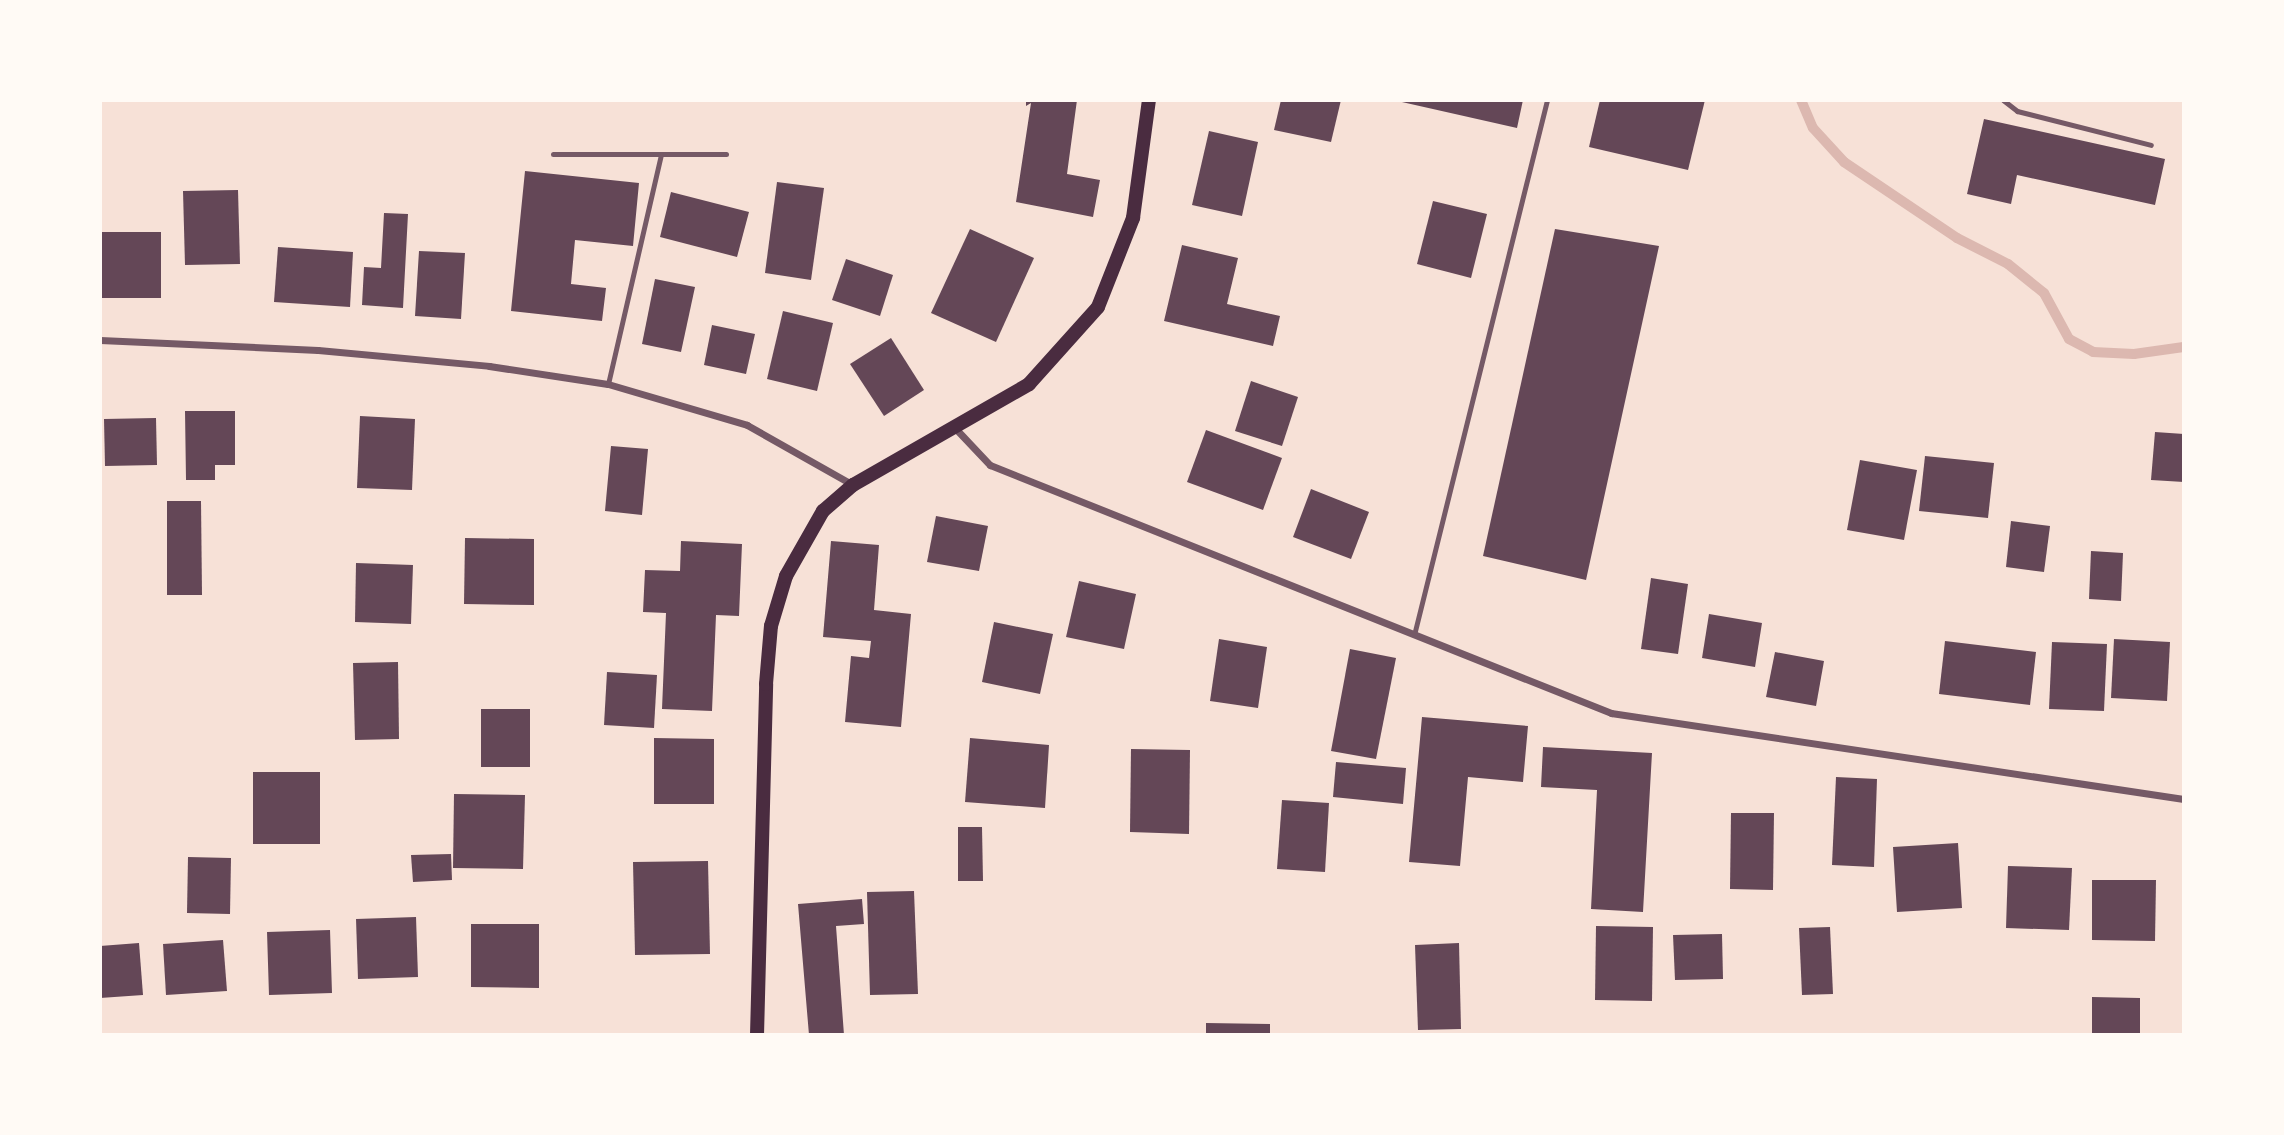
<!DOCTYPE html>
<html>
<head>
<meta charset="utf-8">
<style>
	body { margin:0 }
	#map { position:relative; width:2284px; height:1135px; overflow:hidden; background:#f7e1d7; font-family:Montserrat,sans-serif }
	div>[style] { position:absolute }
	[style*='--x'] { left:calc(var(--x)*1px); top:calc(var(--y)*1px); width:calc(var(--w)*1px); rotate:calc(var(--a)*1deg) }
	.stream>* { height:10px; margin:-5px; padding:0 5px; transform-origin:5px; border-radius:5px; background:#dcb8b0 }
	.building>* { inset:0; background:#644757 }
	.service>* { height:5px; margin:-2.5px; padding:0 2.5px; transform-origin:2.5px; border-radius:2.5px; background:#755966 }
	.minor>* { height:7px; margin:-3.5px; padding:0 3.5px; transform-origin:3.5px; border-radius:3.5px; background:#755966 }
	.secondary>* { height:14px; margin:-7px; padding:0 7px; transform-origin:7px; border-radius:7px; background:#4a2c40 }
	span { translate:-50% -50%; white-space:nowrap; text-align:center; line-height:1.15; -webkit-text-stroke:7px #fffaf5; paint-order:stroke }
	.frame { position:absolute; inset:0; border:102px solid #fffaf5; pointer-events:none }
</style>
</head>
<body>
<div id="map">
	<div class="stream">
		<div style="--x:1801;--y:100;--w:30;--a:67"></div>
		<div style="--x:1813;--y:128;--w:46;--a:47.6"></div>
		<div style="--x:1844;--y:162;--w:136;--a:33.9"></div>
		<div style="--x:1957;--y:238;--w:57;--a:27"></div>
		<div style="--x:2008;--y:264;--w:46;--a:38.9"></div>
		<div style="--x:2044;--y:293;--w:52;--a:61.5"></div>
		<div style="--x:2069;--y:339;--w:27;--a:28"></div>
		<div style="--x:2093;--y:352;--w:41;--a:2.8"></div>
		<div style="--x:2134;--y:354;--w:50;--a:-8"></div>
	</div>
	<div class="building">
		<div style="clip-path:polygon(1026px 100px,1077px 100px,1067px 174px,1100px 180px,1093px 217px,1016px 202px,1031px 103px,1026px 106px)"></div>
		<div style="clip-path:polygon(1281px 100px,1341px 100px,1331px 142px,1274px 130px)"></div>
		<div style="clip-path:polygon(1393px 100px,1523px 100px,1517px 128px)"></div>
		<div style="clip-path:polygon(1600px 100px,1705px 100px,1688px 170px,1589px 147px)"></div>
		<div style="clip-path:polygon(1984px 119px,2165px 159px,2155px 205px,2017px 175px,2011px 204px,1967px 194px)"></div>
		<div style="clip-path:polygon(1209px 131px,1258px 142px,1242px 216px,1192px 205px)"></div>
		<div style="clip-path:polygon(525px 171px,639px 183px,633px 246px,575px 240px,571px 284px,606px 288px,602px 321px,511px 311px)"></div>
		<div style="clip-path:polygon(777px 182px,824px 188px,811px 280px,765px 273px)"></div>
		<div style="clip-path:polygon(238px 190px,240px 264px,185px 265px,183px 191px)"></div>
		<div style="clip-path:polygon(671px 192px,749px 212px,737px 257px,660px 237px)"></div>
		<div style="clip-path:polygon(1433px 201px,1487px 214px,1471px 278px,1417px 264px)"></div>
		<div style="clip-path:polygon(384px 213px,408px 214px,403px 308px,362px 305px,364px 267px,381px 268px)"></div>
		<div style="clip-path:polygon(970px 229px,1034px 258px,996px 342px,931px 313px)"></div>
		<div style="clip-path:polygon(1555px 229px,1659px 246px,1586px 580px,1483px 556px)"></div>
		<div style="clip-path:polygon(100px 232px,161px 232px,161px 298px,100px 298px)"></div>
		<div style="clip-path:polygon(1182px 245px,1238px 258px,1227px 304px,1280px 316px,1273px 346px,1164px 321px)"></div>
		<div style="clip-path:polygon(278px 247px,353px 252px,350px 307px,274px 302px)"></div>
		<div style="clip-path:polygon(419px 251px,465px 253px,461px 319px,415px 316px)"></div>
		<div style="clip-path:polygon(846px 259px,893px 275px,880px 316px,832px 300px)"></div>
		<div style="clip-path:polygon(655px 279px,695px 287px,681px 352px,642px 344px)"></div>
		<div style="clip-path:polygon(783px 311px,833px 323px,817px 391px,767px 379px)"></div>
		<div style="clip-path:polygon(712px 325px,755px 334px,746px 374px,704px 365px)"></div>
		<div style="clip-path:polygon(891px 338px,924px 390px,884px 416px,850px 364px)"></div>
		<div style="clip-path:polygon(1251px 381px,1298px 397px,1282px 446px,1235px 431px)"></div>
		<div style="clip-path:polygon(185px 411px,235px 411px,235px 465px,215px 465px,215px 480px,186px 480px)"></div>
		<div style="clip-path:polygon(360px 416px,415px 419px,412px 490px,357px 488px)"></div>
		<div style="clip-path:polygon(156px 418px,157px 465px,105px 466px,104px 419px)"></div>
		<div style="clip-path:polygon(1206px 430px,1282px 458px,1263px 510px,1187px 482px)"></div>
		<div style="clip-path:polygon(2155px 432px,2184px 434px,2184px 482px,2151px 480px)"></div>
		<div style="clip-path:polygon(611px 446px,648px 449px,642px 515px,605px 511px)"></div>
		<div style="clip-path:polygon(1925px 456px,1994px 463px,1988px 518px,1919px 511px)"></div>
		<div style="clip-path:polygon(1860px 460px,1917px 470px,1904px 540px,1847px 530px)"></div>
		<div style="clip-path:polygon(1311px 489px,1369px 512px,1351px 559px,1293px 537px)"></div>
		<div style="clip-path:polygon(167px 501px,201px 501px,202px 595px,167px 595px)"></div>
		<div style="clip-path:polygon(936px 516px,988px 526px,979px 571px,927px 562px)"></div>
		<div style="clip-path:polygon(2011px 521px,2050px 526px,2044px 572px,2006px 567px)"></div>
		<div style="clip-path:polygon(465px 538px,534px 539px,534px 605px,464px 604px)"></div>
		<div style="clip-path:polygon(681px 541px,742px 544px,739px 616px,716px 615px,712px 711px,662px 709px,666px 613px,643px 612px,645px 570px,680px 571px)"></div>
		<div style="clip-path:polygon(831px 541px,879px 545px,874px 610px,911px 614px,901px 727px,845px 722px,851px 656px,869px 658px,871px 641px,823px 637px)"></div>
		<div style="clip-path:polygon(2091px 551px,2123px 553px,2121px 601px,2089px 599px)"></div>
		<div style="clip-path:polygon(356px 563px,413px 565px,411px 624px,355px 622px)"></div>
		<div style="clip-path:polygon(1651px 578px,1688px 584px,1678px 654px,1641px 649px)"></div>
		<div style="clip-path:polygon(1079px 581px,1136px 594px,1124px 649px,1066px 637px)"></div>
		<div style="clip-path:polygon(1709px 614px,1762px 623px,1755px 667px,1702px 658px)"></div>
		<div style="clip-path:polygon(994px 622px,1053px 634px,1040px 694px,982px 682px)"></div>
		<div style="clip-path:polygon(1219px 639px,1267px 647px,1258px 708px,1210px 701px)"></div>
		<div style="clip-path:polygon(2114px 639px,2170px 642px,2167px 701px,2111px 698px)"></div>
		<div style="clip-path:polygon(1945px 641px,2036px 652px,2030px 705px,1939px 694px)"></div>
		<div style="clip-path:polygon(2052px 642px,2107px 644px,2104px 711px,2049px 709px)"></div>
		<div style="clip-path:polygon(1350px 649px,1396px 658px,1376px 759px,1331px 751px)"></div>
		<div style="clip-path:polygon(1775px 652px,1824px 661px,1816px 706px,1766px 697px)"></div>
		<div style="clip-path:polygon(398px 662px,399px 739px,355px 740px,353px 663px)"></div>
		<div style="clip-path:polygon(607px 672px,657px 675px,654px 728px,604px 725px)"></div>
		<div style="clip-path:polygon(481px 709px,530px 709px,530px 767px,481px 767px)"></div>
		<div style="clip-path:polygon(1422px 717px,1528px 726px,1523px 782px,1468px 777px,1460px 866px,1409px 862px)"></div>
		<div style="clip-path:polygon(654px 738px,714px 739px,714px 804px,654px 804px)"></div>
		<div style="clip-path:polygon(970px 738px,1049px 745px,1045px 808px,965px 802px)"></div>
		<div style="clip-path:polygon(1543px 747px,1652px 753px,1643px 912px,1591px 909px,1597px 790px,1541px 787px)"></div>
		<div style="clip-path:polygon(1131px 749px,1190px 750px,1189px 834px,1130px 832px)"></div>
		<div style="clip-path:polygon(1336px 762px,1406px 768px,1403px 804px,1333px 797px)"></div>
		<div style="clip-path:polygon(253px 772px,320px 772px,320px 844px,253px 844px)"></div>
		<div style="clip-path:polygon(1836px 777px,1877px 779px,1874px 867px,1832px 865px)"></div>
		<div style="clip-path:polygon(454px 794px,525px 795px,523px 869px,453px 868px)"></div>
		<div style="clip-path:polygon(1282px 800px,1329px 803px,1325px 872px,1277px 869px)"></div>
		<div style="clip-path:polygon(1731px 813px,1774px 813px,1773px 890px,1730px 889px)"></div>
		<div style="clip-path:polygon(958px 827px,982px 827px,983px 881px,958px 881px)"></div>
		<div style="clip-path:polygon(1958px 843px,1962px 908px,1897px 912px,1893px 847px)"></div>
		<div style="clip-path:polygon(451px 854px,452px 880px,413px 882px,411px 855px)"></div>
		<div style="clip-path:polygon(188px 857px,231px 858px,230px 914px,187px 913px)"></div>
		<div style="clip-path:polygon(708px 861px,710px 954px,635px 955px,633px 862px)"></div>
		<div style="clip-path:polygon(2008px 866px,2072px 868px,2069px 930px,2006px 928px)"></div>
		<div style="clip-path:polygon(2092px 880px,2156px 880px,2155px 941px,2092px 940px)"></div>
		<div style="clip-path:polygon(914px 891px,918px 994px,870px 995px,867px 892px)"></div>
		<div style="clip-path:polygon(862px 899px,864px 924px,836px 926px,844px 1035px,809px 1035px,798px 904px)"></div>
		<div style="clip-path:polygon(416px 917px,418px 977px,358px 979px,356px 919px)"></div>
		<div style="clip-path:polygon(471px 924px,539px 924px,539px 988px,471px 987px)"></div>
		<div style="clip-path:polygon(1596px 926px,1653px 927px,1652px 1001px,1595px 1000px)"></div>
		<div style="clip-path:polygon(1830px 927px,1833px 994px,1802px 995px,1799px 928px)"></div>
		<div style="clip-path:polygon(330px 930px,332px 993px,269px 995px,267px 932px)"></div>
		<div style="clip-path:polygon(1722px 934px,1723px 979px,1675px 980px,1673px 935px)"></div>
		<div style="clip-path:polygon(223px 940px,227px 991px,166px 995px,163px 944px)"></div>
		<div style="clip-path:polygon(139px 943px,143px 995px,100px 998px,100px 946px)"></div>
		<div style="clip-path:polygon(1459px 943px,1461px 1029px,1418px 1030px,1415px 945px)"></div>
		<div style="clip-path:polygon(2092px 997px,2140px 998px,2140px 1035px,2092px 1035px)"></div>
		<div style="clip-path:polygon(1206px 1023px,1270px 1024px,1270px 1035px,1206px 1035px)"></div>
	</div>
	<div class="service">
		<div style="--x:2003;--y:100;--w:18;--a:38"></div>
		<div style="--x:2017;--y:111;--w:138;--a:14.2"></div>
		<div style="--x:553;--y:154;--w:173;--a:0"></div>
		<div style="--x:608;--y:384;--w:235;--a:-77"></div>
		<div style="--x:1414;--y:635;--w:551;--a:-76.04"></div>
	</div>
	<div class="minor">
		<div style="--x:100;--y:340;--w:218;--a:2.6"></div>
		<div style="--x:318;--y:350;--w:172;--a:5.3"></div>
		<div style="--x:489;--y:366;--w:120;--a:8.6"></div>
		<div style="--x:608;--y:384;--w:145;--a:16.4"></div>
		<div style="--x:747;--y:425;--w:122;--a:29.5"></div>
		<div style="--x:955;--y:428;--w:51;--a:46.6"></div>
		<div style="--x:990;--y:465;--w:669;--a:21.77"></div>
		<div style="--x:1611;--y:713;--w:579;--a:8.54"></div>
	</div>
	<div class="secondary">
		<div style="--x:757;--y:1035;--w:351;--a:-88.5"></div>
		<div style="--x:766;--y:684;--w:58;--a:-85.1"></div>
		<div style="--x:771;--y:626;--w:52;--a:-73.3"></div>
		<div style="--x:786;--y:576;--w:75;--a:-60.4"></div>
		<div style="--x:823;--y:511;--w:40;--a:-41"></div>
		<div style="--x:853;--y:485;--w:203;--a:-29.8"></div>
		<div style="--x:1029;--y:384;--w:103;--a:-48.1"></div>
		<div style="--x:1098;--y:307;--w:96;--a:-68.5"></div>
		<div style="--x:1133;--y:218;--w:119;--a:-82.3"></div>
	</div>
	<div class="frame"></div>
</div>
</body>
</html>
